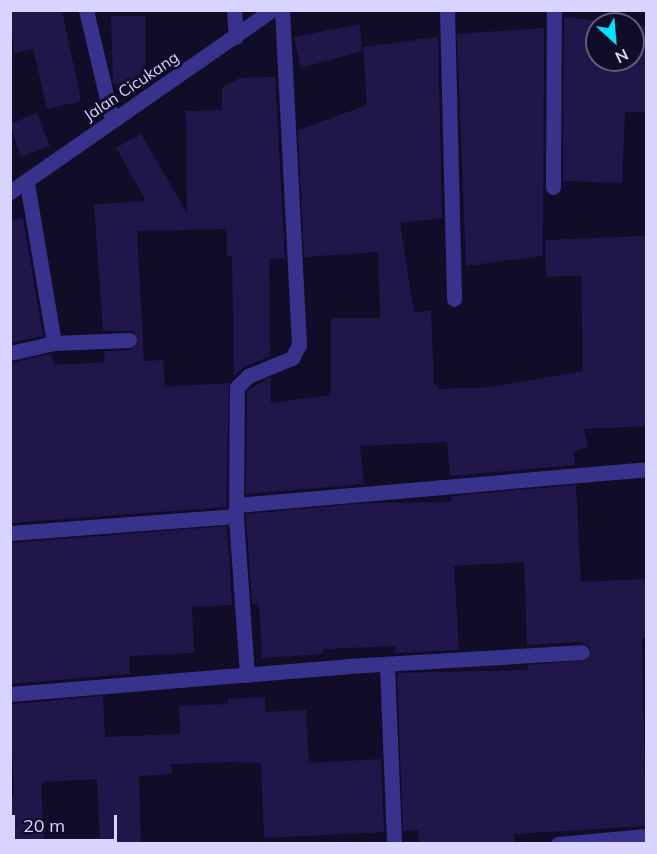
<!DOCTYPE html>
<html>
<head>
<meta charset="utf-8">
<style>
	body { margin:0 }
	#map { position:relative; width:657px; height:854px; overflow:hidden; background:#110c27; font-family:Mulish,sans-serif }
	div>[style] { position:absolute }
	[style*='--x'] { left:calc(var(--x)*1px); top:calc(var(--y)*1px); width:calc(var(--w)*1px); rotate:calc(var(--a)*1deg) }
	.building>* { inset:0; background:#21164a }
	.minor>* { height:15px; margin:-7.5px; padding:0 7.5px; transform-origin:7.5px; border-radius:7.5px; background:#37328b }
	span { translate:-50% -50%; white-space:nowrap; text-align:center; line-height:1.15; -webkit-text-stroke:6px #110c27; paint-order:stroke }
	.street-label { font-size:16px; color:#d8d3ff }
	.frame { position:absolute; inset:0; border:12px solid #d8d3ff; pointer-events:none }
	.north { position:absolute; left:585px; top:12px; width:60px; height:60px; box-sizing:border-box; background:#110c27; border:2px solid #615c7d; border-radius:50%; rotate:154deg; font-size:16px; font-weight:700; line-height:24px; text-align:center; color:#d8d3ff }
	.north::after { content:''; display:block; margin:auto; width:21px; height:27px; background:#00e2fe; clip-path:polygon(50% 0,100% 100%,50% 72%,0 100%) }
	.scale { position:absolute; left:12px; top:815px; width:105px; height:27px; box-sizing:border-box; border:3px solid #d8d3ff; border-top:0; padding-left:8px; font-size:18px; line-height:21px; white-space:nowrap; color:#d8d3ff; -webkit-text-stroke:4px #110c27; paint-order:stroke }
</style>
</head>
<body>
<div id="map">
	<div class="building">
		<div style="clip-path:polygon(10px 10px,62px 10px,81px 101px,47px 109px,33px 49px,14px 53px)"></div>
		<div style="clip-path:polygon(111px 16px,145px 16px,145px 83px,113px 84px)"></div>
		<div style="clip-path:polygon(564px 17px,624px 24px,597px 24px,597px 60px,633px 60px,633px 25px,646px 27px,646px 112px,625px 112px,622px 183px,563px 181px)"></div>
		<div style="clip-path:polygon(360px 24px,362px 51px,301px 68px,294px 37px)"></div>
		<div style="clip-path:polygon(544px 28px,543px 256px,466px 266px,457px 34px)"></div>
		<div style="clip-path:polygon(438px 37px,442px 218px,400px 223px,414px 312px,431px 311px,434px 385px,438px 385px,438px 389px,491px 387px,583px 371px,581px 276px,546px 277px,545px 240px,646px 236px,646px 426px,584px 429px,588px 448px,574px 451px,575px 465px,450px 476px,447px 442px,360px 446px,364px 484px,246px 494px,247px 391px,270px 377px,271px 403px,331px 395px,331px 318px,380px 318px,378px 252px,304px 257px,298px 130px,367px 105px,363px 47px)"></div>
		<div style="clip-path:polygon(275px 77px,285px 258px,269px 259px,270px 356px,244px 367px,234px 376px,232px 256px,227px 257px,227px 229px,137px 231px,144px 361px,163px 360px,165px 387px,229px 383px,226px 507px,12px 523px,10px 363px,51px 354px,54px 365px,105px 362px,104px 351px,130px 350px,138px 344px,133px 331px,103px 331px,94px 204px,146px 201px,116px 148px,141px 134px,187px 213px,186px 111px,222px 110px,222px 88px,240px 78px)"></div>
		<div style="clip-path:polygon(37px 113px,50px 146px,21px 157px,10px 124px)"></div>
		<div style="clip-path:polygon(23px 218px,43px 336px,10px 343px,10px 220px)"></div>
		<div style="clip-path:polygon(576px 485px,581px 582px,645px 579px,646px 638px,642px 638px,646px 826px,514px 834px,514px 843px,419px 843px,418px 830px,403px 831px,397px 673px,528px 670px,528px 665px,587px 660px,590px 647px,581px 642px,527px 645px,524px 562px,454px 566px,459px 650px,395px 653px,395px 646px,323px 649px,323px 654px,262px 658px,259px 604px,252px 604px,246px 514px,366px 503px,451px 502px,451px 496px)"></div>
		<div style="clip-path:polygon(227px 526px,232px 605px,192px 607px,194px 653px,129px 656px,130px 674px,10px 684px,10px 543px)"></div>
		<div style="clip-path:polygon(103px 696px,105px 737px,180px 734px,179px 706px,228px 704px,228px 699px,265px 697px,265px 712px,306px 710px,309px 763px,381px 759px,384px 832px,264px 838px,261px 763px,231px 762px,171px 764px,172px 774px,139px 776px,141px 843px,100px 843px,97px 779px,41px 782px,44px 843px,10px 843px,10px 796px,14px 796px,10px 704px)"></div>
	</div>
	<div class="minor">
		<div style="--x:86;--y:10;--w:113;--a:76.7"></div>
		<div style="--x:234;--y:10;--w:27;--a:86"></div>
		<div style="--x:447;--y:10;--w:289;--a:88.6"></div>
		<div style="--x:27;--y:183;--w:162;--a:80.4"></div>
		<div style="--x:553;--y:187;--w:177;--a:-89.7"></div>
		<div style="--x:10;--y:192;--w:319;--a:-34.8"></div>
		<div style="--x:10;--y:353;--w:45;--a:-12.8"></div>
		<div style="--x:54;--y:343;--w:75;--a:-2.3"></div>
		<div style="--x:237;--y:505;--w:411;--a:-5"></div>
		<div style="--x:10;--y:533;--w:227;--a:-4.3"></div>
		<div style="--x:387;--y:666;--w:178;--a:87.7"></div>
		<div style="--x:247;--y:675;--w:159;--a:-94"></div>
		<div style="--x:236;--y:516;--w:129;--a:-89.6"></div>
		<div style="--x:237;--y:387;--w:16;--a:-45"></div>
		<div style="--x:248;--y:376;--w:48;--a:-22.2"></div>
		<div style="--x:292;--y:358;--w:15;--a:-62"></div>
		<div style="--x:299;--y:345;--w:335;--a:-92.9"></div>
		<div style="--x:10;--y:694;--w:339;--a:-4.7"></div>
		<div style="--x:348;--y:666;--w:234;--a:-3.4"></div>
		<div style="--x:558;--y:844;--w:88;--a:-5.2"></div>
	</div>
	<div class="street-label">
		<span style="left:131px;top:86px;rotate:-34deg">Jalan Cicukang</span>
	</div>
	<div class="frame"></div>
	<div class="north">N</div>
	<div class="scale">20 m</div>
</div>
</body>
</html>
